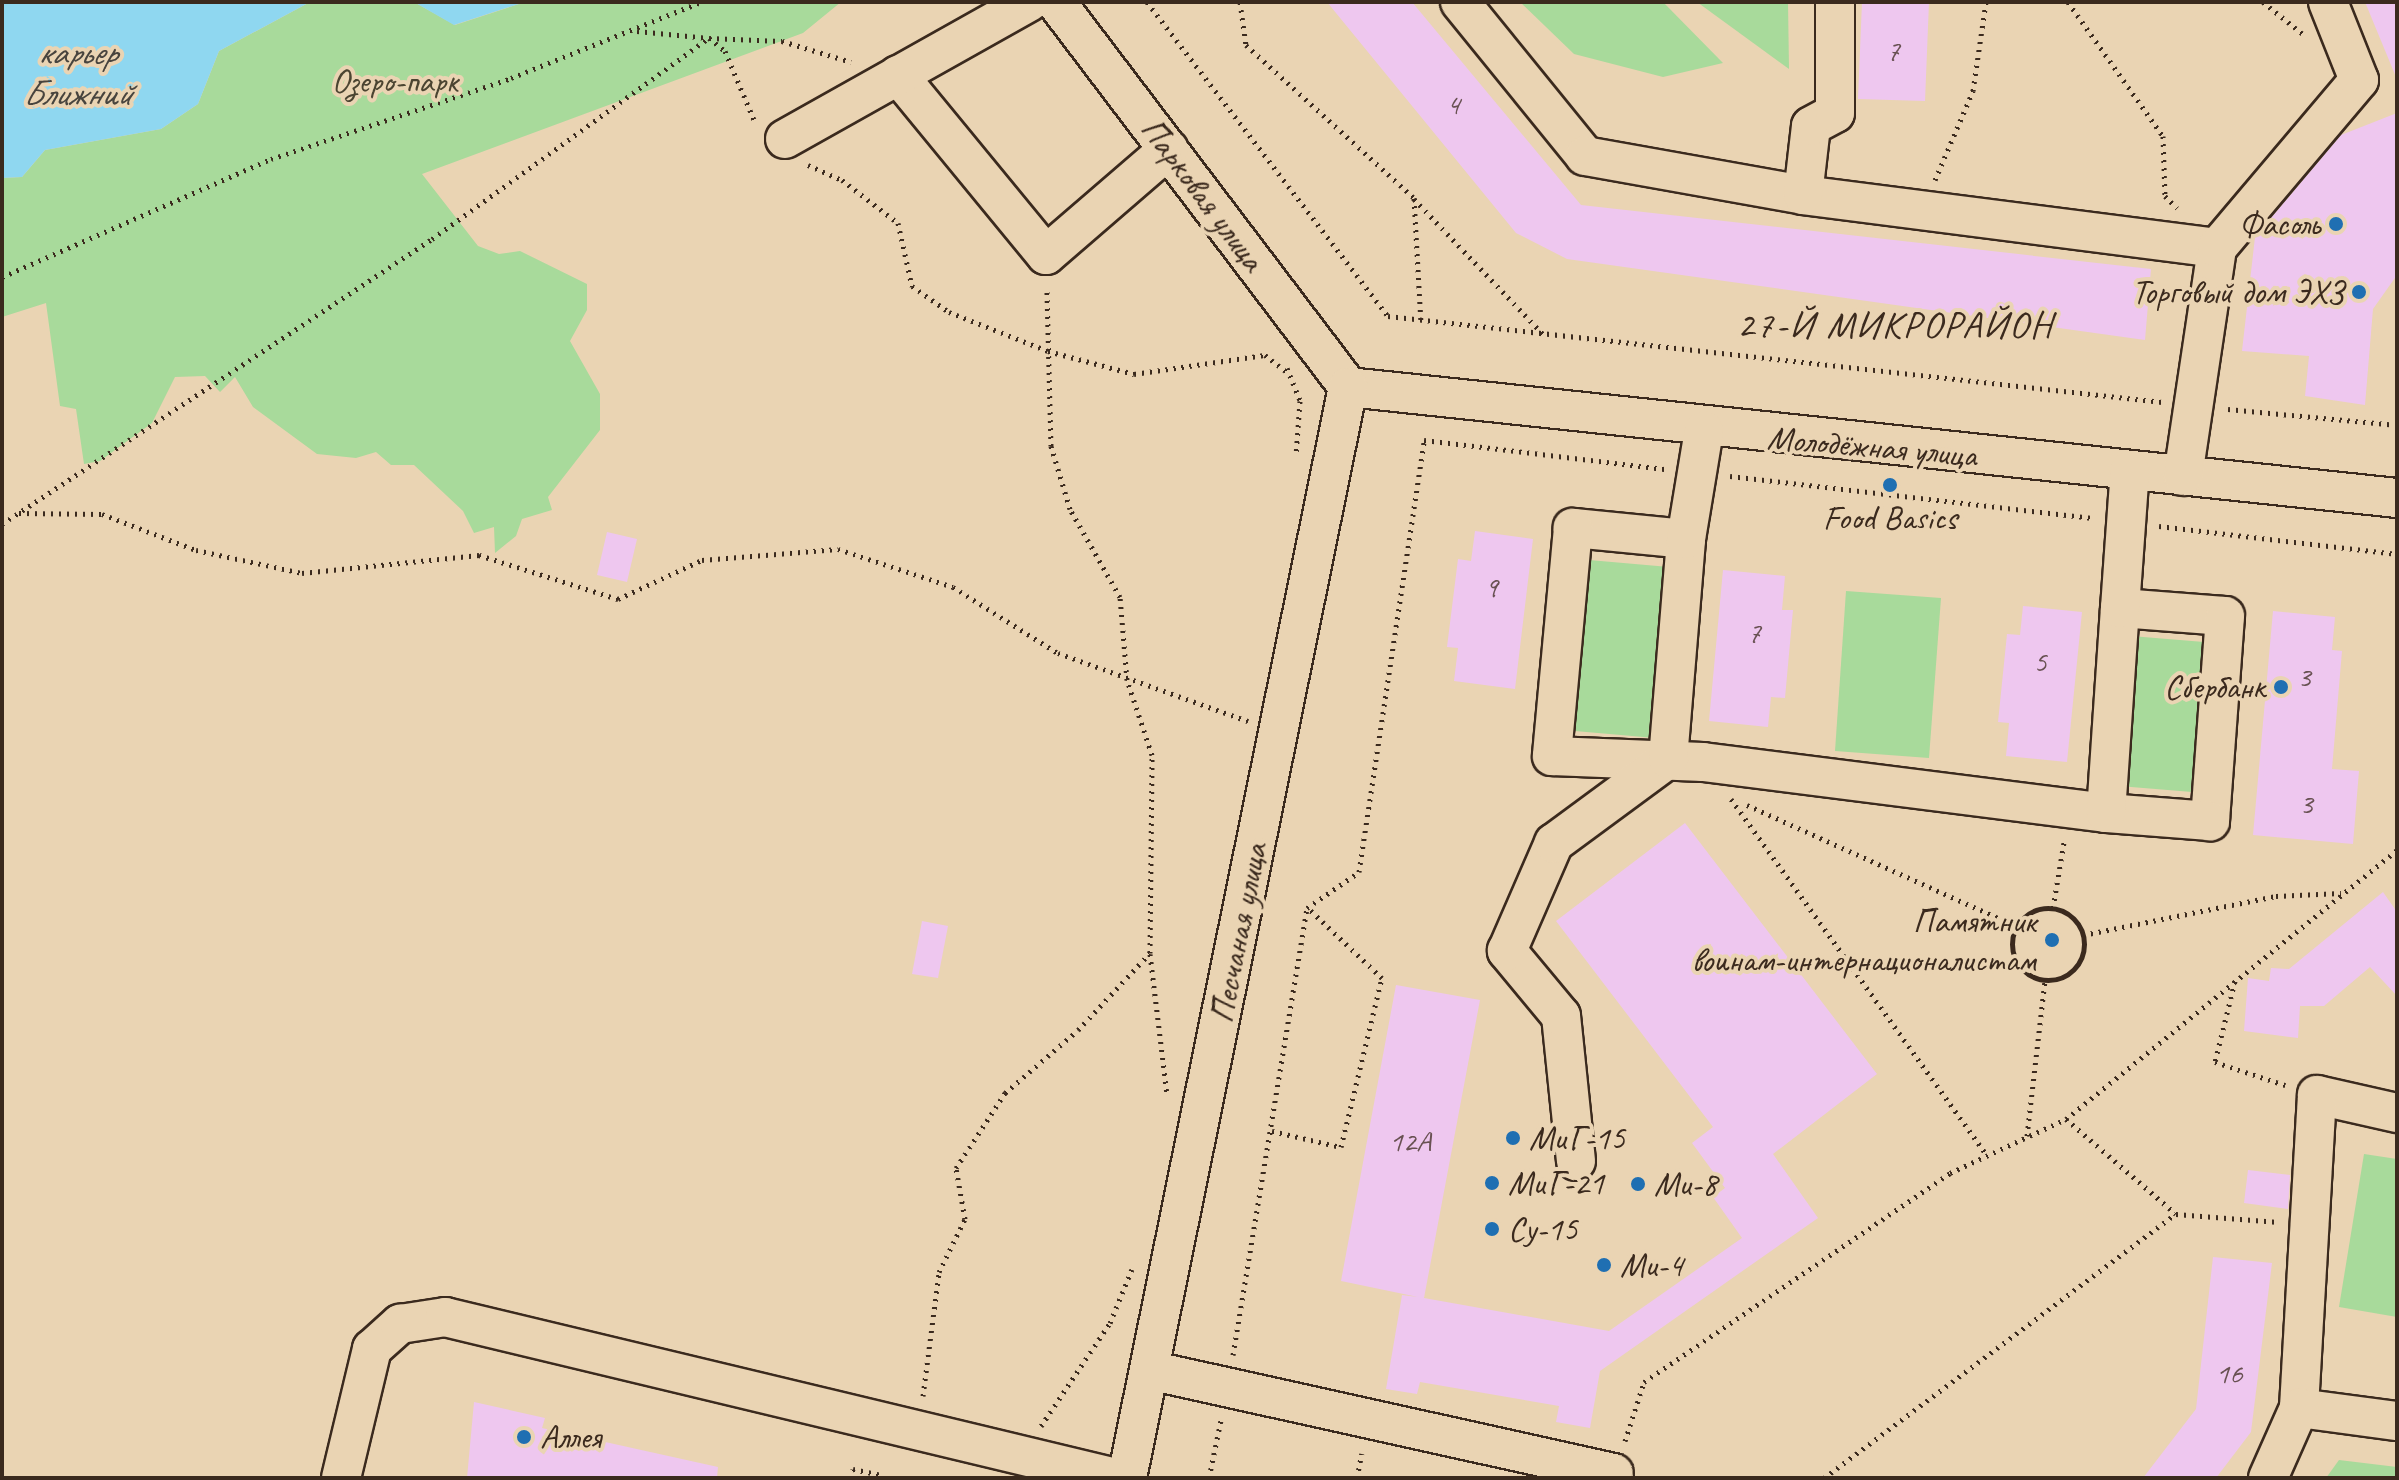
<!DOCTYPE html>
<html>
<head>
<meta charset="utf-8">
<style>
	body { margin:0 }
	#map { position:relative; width:2399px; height:1480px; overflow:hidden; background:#ead4b3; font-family:Caveat,sans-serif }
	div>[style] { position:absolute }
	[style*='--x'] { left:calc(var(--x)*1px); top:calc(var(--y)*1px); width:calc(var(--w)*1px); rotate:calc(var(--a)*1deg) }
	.green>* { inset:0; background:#a8da9b }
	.water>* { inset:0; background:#8fd7f0 }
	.building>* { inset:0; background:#eec7ef }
	.path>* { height:5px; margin-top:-2.5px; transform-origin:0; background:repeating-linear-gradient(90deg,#3b2a1e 0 2px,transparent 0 8px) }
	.path>.ring { margin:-2.5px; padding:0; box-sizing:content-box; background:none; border:5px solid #3b2a1e; border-radius:50% }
	.roads { filter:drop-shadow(2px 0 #3b2a1e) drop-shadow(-2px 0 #3b2a1e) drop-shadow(0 2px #3b2a1e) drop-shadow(0 -2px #3b2a1e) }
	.minor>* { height:38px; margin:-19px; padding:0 19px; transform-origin:19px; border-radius:19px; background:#ead4b3 }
	.dots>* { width:22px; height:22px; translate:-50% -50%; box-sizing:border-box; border:4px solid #ead4b3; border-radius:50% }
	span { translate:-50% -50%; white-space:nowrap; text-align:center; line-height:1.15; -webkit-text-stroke:8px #ead4b3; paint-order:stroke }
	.number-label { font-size:30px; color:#685152 }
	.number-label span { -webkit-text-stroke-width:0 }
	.park-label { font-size:34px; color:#4b4431 }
	.street-label { font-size:34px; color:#3b2a1e }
	.poi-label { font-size:34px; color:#3b2a1e }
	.right { translate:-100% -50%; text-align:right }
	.left { translate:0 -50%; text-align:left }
	.water-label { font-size:36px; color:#48443e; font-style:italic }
	.quarter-label { font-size:38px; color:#3b2a1e; letter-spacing:2px }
	.frame { position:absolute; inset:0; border:4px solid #3b2a1e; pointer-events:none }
</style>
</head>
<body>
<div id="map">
	<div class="green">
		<div style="clip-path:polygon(310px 2px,414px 2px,455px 25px,525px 2px,841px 2px,803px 33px,422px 174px,478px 246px,499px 254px,520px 251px,587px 284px,587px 310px,570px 341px,600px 394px,600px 430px,548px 497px,552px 510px,522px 519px,516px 536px,495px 553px,494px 527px,474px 533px,463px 511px,414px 465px,391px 465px,376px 452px,356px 458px,317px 454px,253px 407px,235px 377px,220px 392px,205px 376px,175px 377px,152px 423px,100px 461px,84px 464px,76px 409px,60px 406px,46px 303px,2px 317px,2px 178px,22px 177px,45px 150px,161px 129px,198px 104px,219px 51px)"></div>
		<div style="clip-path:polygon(1520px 2px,1663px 2px,1723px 63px,1663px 77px,1574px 54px)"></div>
		<div style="clip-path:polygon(1697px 2px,1788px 2px,1789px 69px)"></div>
		<div style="clip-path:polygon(1589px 560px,1669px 567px,1655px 738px,1575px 731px)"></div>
		<div style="clip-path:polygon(1846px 591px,1941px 598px,1929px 758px,1835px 751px)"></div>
		<div style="clip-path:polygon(2131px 636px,2204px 642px,2192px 792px,2119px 786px)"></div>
		<div style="clip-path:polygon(2364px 1154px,2397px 1159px,2397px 1317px,2339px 1307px)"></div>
		<div style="clip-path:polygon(2339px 1460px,2397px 1467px,2397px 1478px,2326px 1478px)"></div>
	</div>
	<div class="water">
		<div style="clip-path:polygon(2px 2px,310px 2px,219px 51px,198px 104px,161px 129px,45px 150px,22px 177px,2px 178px)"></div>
		<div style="clip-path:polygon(414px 2px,525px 2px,454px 25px)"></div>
	</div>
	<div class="building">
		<div style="clip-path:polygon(1327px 2px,1412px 2px,1581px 205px,2151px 269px,2145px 340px,1567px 259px,1516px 233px)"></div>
		<div style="clip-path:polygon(1862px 2px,1929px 2px,1925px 101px,1858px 99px)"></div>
		<div style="clip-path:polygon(2365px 2px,2397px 2px,2397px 77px,2396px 77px)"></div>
		<div style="clip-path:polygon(2397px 113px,2397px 275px,2373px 309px,2365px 405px,2305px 396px,2309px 356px,2242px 351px,2255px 237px,2341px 135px)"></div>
		<div style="clip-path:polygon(1475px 531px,1533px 539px,1515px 689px,1454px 681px,1458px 648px,1447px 647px,1458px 559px,1471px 561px)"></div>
		<div style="clip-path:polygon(607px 532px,637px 539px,627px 582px,597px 575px)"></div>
		<div style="clip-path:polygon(1723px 570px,1785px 576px,1782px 610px,1793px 610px,1785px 698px,1771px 697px,1768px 727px,1709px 721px)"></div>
		<div style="clip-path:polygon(2023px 606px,2082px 612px,2067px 762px,2006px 756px,2009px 723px,1998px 722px,2007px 634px,2020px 635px)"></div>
		<div style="clip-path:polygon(2273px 611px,2335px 617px,2332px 650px,2342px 651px,2332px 769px,2359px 771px,2353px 844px,2253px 835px)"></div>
		<div style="clip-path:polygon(1685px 823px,1877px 1074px,1773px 1154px,1818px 1218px,1600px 1371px,1590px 1428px,1556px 1422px,1559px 1406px,1420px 1382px,1417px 1394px,1386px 1389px,1402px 1295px,1418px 1297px,1341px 1281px,1396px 985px,1480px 1000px,1424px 1298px,1609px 1331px,1742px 1238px,1713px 1197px,1725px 1188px,1692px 1143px,1713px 1127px,1556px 921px)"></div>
		<div style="clip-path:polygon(2383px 892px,2397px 912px,2397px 996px,2370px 967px,2324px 1006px,2300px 1006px,2298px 1038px,2244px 1031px,2248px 978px,2269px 981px,2271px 968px,2289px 969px)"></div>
		<div style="clip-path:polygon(922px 921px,948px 926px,938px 978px,912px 974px)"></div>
		<div style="clip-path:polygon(2248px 1170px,2290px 1175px,2288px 1209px,2244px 1203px)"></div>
		<div style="clip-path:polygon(2213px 1257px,2272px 1263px,2251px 1432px,2216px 1478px,2143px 1478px,2196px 1409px)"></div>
		<div style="clip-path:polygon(474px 1402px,545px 1418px,542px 1428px,718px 1467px,717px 1478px,467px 1478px)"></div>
	</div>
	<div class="path">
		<div style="--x:1147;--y:2;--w:396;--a:52.5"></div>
		<div style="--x:1388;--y:316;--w:779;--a:6.34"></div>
		<div style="--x:1240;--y:2;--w:43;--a:82.1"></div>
		<div style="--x:1246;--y:45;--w:227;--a:42.3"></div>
		<div style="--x:1414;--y:198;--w:126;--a:86.8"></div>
		<div style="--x:2068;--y:2;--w:164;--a:54.7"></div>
		<div style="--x:2163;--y:136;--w:60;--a:88.1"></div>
		<div style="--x:2165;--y:196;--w:17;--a:45"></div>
		<div style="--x:2263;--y:2;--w:51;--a:38.7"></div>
		<div style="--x:637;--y:31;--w:72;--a:5.6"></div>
		<div style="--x:709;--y:38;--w:21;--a:39"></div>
		<div style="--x:725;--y:51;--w:77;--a:67.1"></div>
		<div style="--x:808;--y:165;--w:37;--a:24"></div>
		<div style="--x:842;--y:180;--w:71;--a:37.5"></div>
		<div style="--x:898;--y:223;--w:65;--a:77.5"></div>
		<div style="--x:912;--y:286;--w:45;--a:35.1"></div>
		<div style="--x:949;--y:312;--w:106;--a:21.5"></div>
		<div style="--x:1048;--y:351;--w:89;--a:15"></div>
		<div style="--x:1134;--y:374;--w:132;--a:-8.3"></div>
		<div style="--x:1265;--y:355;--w:29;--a:38"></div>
		<div style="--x:1935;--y:180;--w:97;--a:-66.9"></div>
		<div style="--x:1973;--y:91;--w:90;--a:-81.7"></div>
		<div style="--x:1414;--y:199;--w:190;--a:46.3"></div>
		<div style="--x:2;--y:277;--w:294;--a:-23.7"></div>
		<div style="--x:271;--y:159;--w:253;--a:-18.6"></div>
		<div style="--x:511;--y:78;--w:205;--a:-21.8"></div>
		<div style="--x:1287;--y:368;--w:35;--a:68"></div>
		<div style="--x:1300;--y:401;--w:54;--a:94.2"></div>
		<div style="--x:2228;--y:409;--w:170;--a:5.4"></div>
		<div style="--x:1730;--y:476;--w:365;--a:6.6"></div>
		<div style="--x:19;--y:513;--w:83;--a:0.7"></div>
		<div style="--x:102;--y:514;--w:101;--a:21"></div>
		<div style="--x:196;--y:550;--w:108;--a:12.2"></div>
		<div style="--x:302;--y:573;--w:178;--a:-5.8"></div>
		<div style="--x:479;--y:555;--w:146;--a:17.6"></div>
		<div style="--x:618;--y:599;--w:93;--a:-24.9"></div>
		<div style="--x:702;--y:560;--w:136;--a:-4.6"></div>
		<div style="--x:838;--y:549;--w:121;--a:18.3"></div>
		<div style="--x:953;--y:587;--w:124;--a:32.2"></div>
		<div style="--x:1058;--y:653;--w:202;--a:19.7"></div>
		<div style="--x:2;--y:524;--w:516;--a:-33.54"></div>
		<div style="--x:432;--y:239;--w:342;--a:-36"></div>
		<div style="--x:709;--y:38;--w:73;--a:2.4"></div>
		<div style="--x:782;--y:41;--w:72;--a:16.9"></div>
		<div style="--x:2159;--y:526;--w:240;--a:6.7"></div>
		<div style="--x:1731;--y:799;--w:438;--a:54.3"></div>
		<div style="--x:1747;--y:805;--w:295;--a:24.2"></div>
		<div class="ring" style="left:2012px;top:908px;width:67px;height:67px"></div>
		<div style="--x:2053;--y:908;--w:67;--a:-80.5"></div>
		<div style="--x:2083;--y:935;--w:197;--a:-11.4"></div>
		<div style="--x:2276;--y:896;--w:65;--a:-2.6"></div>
		<div style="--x:1150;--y:954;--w:142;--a:83.1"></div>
		<div style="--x:2235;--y:981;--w:83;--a:103.9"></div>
		<div style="--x:2215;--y:1062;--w:74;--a:18.2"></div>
		<div style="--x:2066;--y:1119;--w:145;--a:40.8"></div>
		<div style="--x:1272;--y:1131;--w:71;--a:13.1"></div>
		<div style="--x:1341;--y:1147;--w:174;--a:-76.4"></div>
		<div style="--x:1382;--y:978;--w:102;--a:-136.6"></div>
		<div style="--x:2027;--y:1136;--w:156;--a:-83.4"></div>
		<div style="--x:1233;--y:1355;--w:453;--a:-80.6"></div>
		<div style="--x:1307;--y:908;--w:63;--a:-34.7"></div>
		<div style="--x:1359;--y:872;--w:437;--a:-81.4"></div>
		<div style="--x:1424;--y:440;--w:242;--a:6.9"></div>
		<div style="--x:923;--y:1396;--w:125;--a:-82.6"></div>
		<div style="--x:939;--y:1272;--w:59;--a:-63.9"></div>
		<div style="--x:965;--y:1219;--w:52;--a:-100"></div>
		<div style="--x:956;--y:1168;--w:90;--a:-56.8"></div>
		<div style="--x:1005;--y:1093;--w:96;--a:-40.8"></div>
		<div style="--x:1078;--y:1030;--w:105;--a:-46.9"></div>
		<div style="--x:1150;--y:953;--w:198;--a:-89.4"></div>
		<div style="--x:1152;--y:755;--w:79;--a:-108.4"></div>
		<div style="--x:1127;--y:680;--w:83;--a:-94.8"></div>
		<div style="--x:1120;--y:597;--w:101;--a:-119.6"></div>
		<div style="--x:1070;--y:509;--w:66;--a:-106.8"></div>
		<div style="--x:1051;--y:446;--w:158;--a:-91.5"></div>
		<div style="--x:1041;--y:1426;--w:124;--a:-56.2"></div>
		<div style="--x:1110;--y:1323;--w:58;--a:-67.8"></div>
		<div style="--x:1625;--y:1441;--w:62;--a:-72.1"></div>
		<div style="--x:1644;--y:1382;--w:371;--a:-34.3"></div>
		<div style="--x:1950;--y:1173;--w:128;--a:-25"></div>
		<div style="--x:2066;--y:1119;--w:427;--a:-39.1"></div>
		<div style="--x:851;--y:1478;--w:9;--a:-77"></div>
		<div style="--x:853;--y:1469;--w:29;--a:12"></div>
		<div style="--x:1209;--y:1478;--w:59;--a:-78.3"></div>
		<div style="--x:1357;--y:1478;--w:25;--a:-79"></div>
		<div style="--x:1824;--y:1478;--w:440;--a:-36.9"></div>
		<div style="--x:2176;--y:1214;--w:103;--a:4.4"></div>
	</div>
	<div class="roads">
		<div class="minor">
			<div style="--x:1056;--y:2;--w:483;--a:52.8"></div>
			<div style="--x:1460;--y:2;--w:198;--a:50.9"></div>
			<div style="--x:1585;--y:156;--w:221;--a:10.1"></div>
			<div style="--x:1803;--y:195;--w:417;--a:7.3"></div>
			<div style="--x:898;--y:75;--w:233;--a:50.6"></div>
			<div style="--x:1046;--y:255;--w:162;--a:-40.8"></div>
			<div style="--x:785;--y:139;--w:280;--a:-29.3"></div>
			<div style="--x:1803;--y:195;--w:69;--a:-83.4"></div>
			<div style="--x:1811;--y:126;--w:27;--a:-28"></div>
			<div style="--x:1835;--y:113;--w:111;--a:-90"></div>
			<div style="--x:1348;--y:387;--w:1055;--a:6.04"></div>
			<div style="--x:2183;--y:476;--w:231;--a:-81.5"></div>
			<div style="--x:2217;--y:248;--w:220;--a:-49.8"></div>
			<div style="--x:2359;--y:80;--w:84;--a:-111.7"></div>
			<div style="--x:1686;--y:539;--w:114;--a:-174.4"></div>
			<div style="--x:1573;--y:528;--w:229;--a:95.3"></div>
			<div style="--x:1552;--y:756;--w:151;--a:2.3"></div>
			<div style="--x:1703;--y:762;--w:406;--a:7.2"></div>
			<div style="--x:2120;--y:608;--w:105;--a:4.4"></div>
			<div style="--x:2225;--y:616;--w:206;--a:94.2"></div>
			<div style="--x:2210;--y:821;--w:104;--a:-175.6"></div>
			<div style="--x:2106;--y:813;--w:205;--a:-86.1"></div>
			<div style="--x:2120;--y:608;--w:138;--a:-85.9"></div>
			<div style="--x:2397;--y:1113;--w:82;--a:-167.3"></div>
			<div style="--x:2317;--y:1095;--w:314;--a:93.3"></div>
			<div style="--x:2299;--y:1408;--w:99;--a:7.6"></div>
			<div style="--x:1576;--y:1161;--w:146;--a:-95.9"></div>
			<div style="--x:1561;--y:1016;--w:85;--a:-129.7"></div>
			<div style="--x:1507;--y:951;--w:118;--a:-66.5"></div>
			<div style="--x:1554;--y:843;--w:142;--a:-36.4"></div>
			<div style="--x:1668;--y:759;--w:221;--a:-85.3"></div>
			<div style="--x:1686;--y:539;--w:110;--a:-80.6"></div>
			<div style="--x:1149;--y:1370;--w:476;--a:12.5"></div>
			<div style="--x:341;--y:1478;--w:133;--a:-76.5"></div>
			<div style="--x:372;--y:1349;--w:38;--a:-42"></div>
			<div style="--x:400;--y:1324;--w:46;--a:-8.8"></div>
			<div style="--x:445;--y:1317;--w:690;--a:13.49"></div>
			<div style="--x:1127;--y:1478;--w:1113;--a:-78.55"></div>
			<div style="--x:2268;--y:1478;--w:77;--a:-66.1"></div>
		</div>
	</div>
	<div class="dots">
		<div style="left:2336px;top:224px;background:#1f6fb2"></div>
		<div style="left:2359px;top:292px;background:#1f6fb2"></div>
		<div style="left:1890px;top:485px;background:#1f6fb2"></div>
		<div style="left:2281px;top:687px;background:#1f6fb2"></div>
		<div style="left:2052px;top:940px;background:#1f6fb2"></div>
		<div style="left:1513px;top:1138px;background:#1f6fb2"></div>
		<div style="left:1492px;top:1183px;background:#1f6fb2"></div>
		<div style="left:1638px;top:1184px;background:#1f6fb2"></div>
		<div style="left:1492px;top:1229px;background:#1f6fb2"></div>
		<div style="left:1604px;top:1265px;background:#1f6fb2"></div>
		<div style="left:524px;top:1437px;background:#1f6fb2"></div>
	</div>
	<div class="number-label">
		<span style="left:1893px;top:50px">7</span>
		<span style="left:1453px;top:104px">4</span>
		<span style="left:1491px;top:587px">9</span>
		<span style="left:1754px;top:632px">7</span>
		<span style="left:2040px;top:661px">5</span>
		<span style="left:2304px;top:676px">3</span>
		<span style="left:2306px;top:803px">3</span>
		<span style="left:1410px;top:1141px">12А</span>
		<span style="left:2229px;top:1373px">16</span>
	</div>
	<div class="park-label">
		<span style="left:395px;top:81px">Озеро-парк</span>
	</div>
	<div class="street-label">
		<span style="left:1203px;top:194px;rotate:53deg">Парковая улица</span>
		<span style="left:1872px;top:446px;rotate:5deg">Молодёжная улица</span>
		<span style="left:1238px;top:933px;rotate:-79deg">Песчаная улица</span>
	</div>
	<div class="poi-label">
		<span class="right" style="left:2320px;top:224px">Фасоль</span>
		<span class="right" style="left:2343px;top:292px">Торговый дом ЭХЗ</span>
		<span style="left:1890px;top:518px">Food Basics</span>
		<span class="right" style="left:2265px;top:687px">Сбербанк</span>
		<span class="right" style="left:2036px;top:940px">Памятник<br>воинам-интернационалистам</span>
		<span class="left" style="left:1529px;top:1138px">МиГ-15</span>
		<span class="left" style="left:1508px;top:1183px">МиГ-21</span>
		<span class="left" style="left:1654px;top:1184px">Ми-8</span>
		<span class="left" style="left:1508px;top:1229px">Су-15</span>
		<span class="left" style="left:1620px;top:1265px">Ми-4</span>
		<span class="left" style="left:540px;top:1437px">Аллея</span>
	</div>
	<div class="water-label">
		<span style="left:77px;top:73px">карьер<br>Ближний</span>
	</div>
	<div class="quarter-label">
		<span style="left:1895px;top:325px">27-Й МИКРОРАЙОН</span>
	</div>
	<div class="frame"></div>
</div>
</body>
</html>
